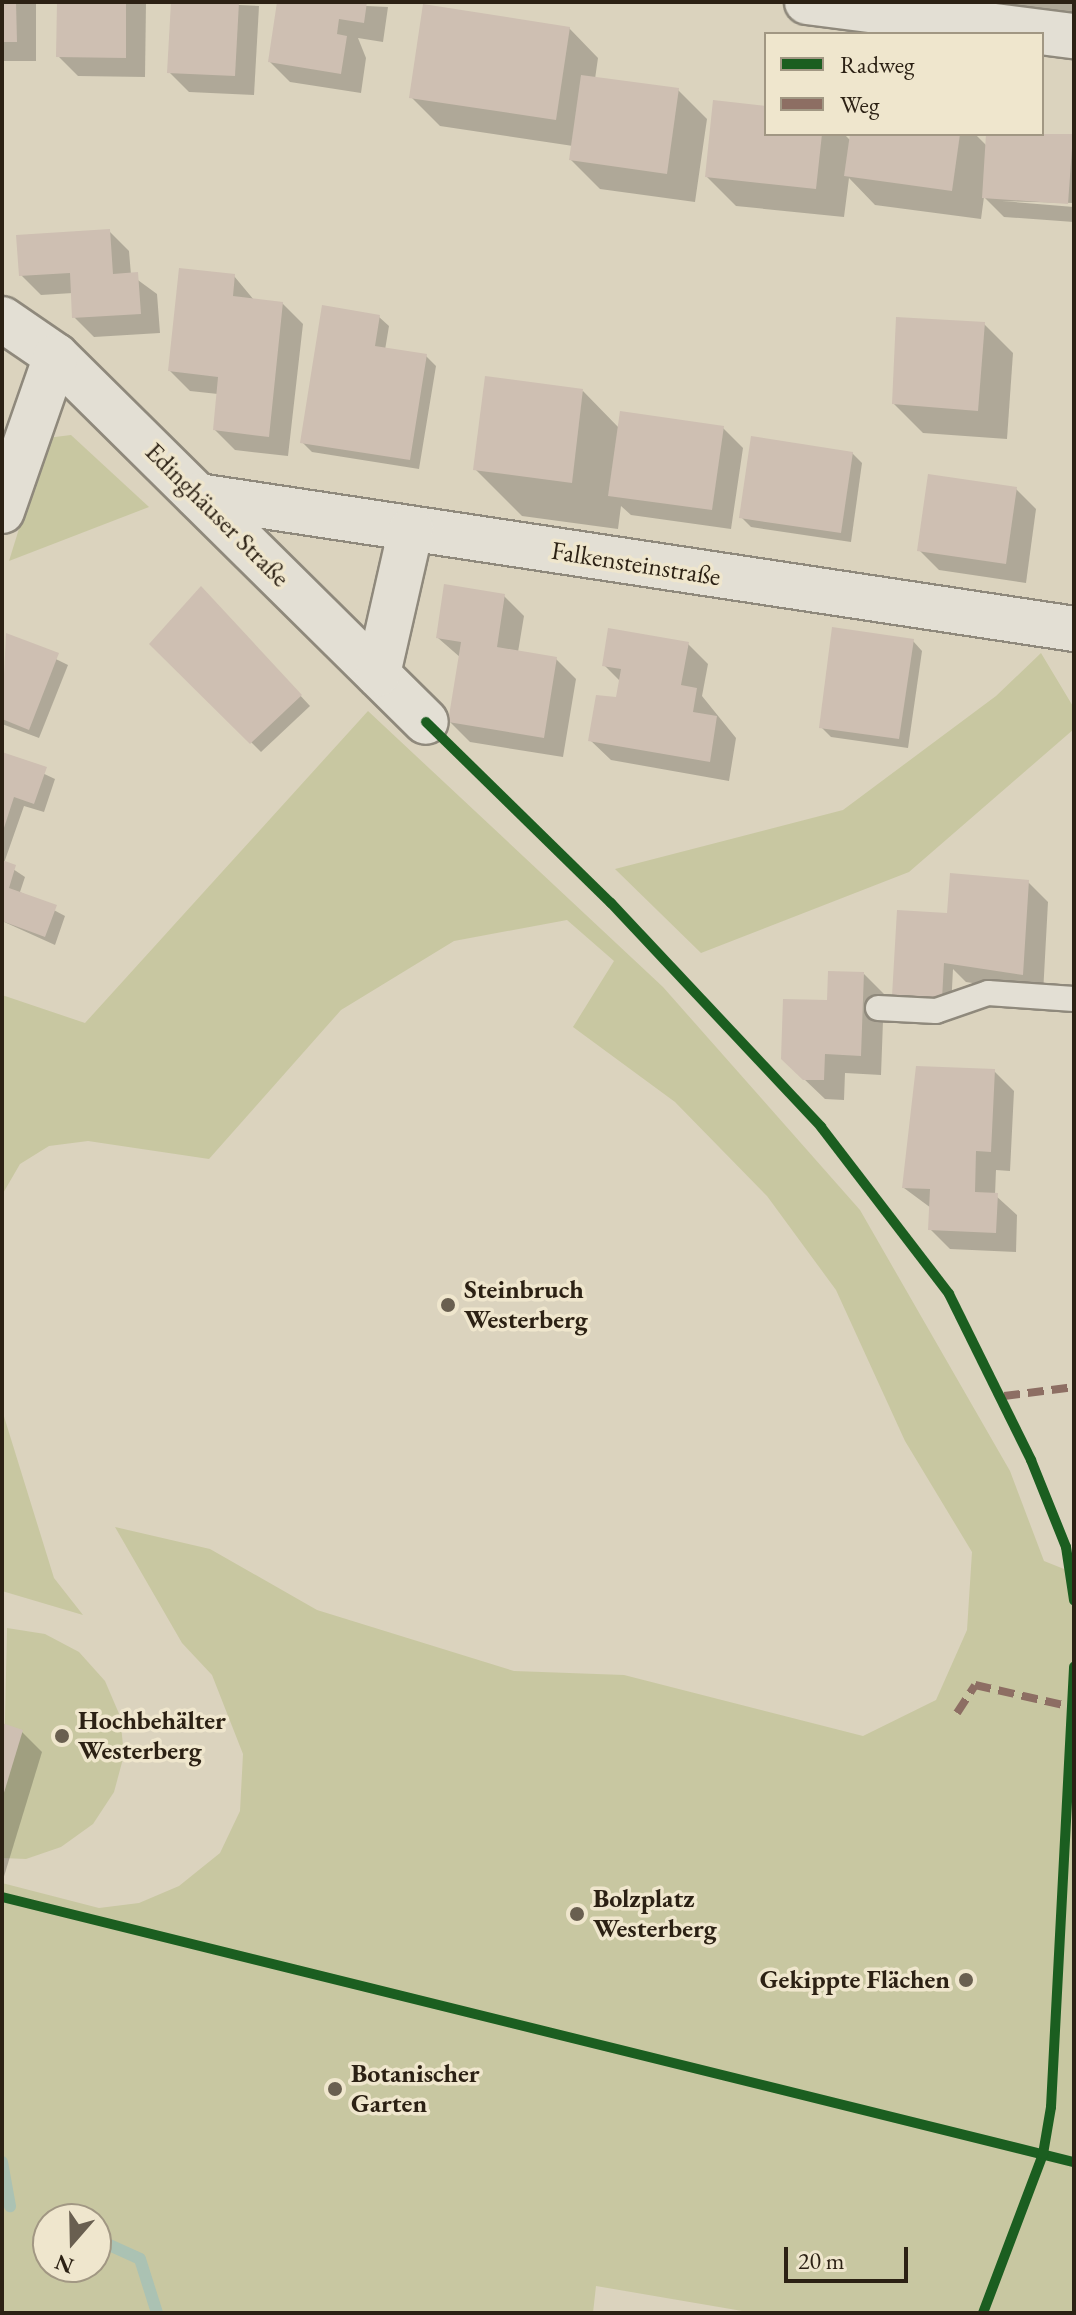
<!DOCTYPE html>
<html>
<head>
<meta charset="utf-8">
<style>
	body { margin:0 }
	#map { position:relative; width:1076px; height:2315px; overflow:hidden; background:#dbd3be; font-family:"EB Garamond",serif }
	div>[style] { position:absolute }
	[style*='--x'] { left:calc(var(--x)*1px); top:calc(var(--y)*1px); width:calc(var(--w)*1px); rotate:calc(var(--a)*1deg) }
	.green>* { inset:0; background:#c8c7a1 }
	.shadow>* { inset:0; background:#0003 }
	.stream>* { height:12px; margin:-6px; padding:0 6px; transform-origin:6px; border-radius:6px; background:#abc2b3 }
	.building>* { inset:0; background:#cebfb2 }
	.roads { filter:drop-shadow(2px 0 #8f897c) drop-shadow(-2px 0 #8f897c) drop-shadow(0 2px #8f897c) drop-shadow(0 -2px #8f897c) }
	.service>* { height:24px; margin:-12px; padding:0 12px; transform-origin:12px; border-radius:12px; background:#e3dfd4 }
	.minor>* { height:44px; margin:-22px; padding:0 22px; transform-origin:22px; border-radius:22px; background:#e3dfd4 }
	.quiet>* { height:8px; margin-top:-4px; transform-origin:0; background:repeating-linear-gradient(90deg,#8d6e63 0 16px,transparent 0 24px) }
	.cycleway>* { height:10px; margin:-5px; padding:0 5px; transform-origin:5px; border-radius:5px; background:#1b5e20 }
	.dots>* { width:22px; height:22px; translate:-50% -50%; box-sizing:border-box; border:4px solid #efe6cd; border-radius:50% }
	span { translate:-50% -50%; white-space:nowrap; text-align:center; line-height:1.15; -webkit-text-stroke:7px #efe6cd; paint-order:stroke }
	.street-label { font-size:26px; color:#2c2114 }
	.poi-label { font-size:26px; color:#2c2114; font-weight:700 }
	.left { translate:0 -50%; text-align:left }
	.right { translate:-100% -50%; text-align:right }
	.frame { position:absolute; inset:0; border:4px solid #2c2114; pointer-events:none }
	.legend { position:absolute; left:764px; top:32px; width:280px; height:104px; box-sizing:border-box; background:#efe6cd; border:2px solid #a19783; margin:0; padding:10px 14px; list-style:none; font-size:24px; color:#2c2114 }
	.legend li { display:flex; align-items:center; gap:16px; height:40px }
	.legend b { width:40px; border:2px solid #a19783 }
	.north { position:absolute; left:32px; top:2203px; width:80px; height:80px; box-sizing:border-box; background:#efe6cd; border:2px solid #a19783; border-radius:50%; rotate:200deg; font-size:22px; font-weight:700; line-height:32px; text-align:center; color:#2c2114 }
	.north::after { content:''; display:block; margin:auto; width:28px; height:36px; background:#695f50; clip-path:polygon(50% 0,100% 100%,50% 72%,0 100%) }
	.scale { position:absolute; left:784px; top:2247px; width:124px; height:36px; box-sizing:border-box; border:4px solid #2c2114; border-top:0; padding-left:10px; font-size:24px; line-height:28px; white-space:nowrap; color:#2c2114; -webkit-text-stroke:6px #efe6cd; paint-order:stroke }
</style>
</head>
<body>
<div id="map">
	<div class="green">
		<div style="clip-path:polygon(71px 435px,149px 507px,9px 561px,47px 438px)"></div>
		<div style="clip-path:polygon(1041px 653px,1074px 708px,1074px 729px,909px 872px,701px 953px,615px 869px,843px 810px,996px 696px)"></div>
		<div style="clip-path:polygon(evenodd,368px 711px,663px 987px,860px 1210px,1010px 1471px,1044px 1561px,1074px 1573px,1074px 2313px,754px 2313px,596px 2286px,593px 2313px,2px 2313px,2px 1883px,99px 1908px,139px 1903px,179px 1886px,220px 1853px,240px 1811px,243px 1754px,212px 1675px,182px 1643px,115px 1527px,210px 1549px,317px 1610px,514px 1671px,624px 1675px,863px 1736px,936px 1700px,967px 1630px,972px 1552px,905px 1441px,836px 1290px,767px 1196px,675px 1102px,573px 1027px,614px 961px,567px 920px,454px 941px,341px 1010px,209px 1159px,88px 1141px,49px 1146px,20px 1164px,2px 1195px,2px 995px,85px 1023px,368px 711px,48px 2219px,96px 2219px,96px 2267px,48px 2267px,48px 2219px)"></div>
		<div style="clip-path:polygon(2px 1410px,54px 1578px,83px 1615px,2px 1591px)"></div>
		<div style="clip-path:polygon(7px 1628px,45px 1634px,79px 1652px,105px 1681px,120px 1716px,124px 1755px,114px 1792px,93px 1824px,61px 1847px,26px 1859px,2px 1858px)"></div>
	</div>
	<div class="shadow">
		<div style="clip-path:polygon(2px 2px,36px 2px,36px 61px,2px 61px)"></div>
		<div style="clip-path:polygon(59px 2px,146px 2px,145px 77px,78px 76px,58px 56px)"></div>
		<div style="clip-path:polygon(173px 2px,259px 6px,254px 95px,189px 92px,169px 72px)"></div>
		<div style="clip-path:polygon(279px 2px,388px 7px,383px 42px,358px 38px,366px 58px,361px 93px,290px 82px,270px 62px)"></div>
		<div style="clip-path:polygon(990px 2px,1074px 2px,1074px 19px,998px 10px)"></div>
		<div style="clip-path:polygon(569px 28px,598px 58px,595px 79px,678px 90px,707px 119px,695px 202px,600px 189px,571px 160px,573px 146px,440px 126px,411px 97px)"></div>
		<div style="clip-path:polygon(766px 108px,766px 134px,844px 134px,851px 141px,852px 134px,975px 134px,988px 147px,988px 134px,1072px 136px,1074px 203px,1002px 201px,1074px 207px,1074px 222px,1004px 217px,984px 197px,981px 219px,875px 205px,849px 178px,844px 217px,736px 206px,707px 177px)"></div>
		<div style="clip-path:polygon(109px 231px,129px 251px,131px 275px,157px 294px,160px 333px,94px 337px,74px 317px,73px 293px,41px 295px,21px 275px)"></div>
		<div style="clip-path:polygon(234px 276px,254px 300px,282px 303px,303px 324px,288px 456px,235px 450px,215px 430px,218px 394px,190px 391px,170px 371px)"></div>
		<div style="clip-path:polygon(379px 317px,389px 326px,385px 350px,426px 356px,436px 366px,419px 469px,312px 452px,302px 442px)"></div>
		<div style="clip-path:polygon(984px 324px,1013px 353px,1007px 439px,923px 433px,894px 404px)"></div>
		<div style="clip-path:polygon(583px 391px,620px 429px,723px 428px,743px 448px,731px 529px,631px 515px,621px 506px,618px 529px,522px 516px,475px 469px)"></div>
		<div style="clip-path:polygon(852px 453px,862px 463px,851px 542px,751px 527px,742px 518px)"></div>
		<div style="clip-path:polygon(1016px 489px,1036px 509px,1026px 583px,939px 570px,919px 550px)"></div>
		<div style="clip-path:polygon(504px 596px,524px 616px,518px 652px,556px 659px,576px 679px,563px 757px,470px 742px,450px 722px,461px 658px,438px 638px)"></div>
		<div style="clip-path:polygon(210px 598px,310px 706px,261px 752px,152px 644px)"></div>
		<div style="clip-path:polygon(7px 635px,68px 665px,39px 738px,2px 724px)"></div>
		<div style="clip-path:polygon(913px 641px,922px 651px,908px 748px,831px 737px,821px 727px)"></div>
		<div style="clip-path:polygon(688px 644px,708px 664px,702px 696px,736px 738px,729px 781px,611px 760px,590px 740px,618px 700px,621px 682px,604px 665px)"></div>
		<div style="clip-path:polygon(2px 754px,55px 779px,44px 812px,24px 806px,4px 863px,25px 877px,20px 892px,65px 916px,55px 945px,2px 921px)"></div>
		<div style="clip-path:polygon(1028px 882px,1048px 902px,1043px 994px,966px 982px,953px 969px,951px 1008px,904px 1005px,894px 995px)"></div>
		<div style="clip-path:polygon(864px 974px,884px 994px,881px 1075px,845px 1073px,844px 1100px,825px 1099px,804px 1079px,829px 1002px)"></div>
		<div style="clip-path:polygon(994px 1071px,1014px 1091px,1010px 1171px,996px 1170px,995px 1195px,1017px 1215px,1016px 1252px,950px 1249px,930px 1229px,931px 1208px,904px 1188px)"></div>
		<div style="clip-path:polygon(2px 1731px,22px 1732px,42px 1752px,2px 1883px)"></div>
	</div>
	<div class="stream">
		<div style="--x:2;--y:2162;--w:45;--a:79.7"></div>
		<div style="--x:96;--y:2239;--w:48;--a:24.4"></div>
		<div style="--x:140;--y:2259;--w:57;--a:72.5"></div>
	</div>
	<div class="building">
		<div style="clip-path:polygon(2px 2px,16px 2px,17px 42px,2px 42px)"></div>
		<div style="clip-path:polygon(57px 2px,126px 2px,126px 58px,56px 57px)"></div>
		<div style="clip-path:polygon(171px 2px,239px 2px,235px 76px,167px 73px)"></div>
		<div style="clip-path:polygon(277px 2px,367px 2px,364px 23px,339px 19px,337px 34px,347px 36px,341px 74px,268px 62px)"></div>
		<div style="clip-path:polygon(423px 4px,570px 27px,556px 120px,409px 98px)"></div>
		<div style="clip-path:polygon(581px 75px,679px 88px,667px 174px,569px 160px)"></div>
		<div style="clip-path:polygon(713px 100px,766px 106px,766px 134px,822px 134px,816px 189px,705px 177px)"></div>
		<div style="clip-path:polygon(850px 134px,960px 134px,952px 191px,844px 176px)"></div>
		<div style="clip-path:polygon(986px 134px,1073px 134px,1068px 204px,982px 198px)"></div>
		<div style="clip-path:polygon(110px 229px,113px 274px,138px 272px,141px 314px,72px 318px,70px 273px,19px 276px,16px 235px)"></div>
		<div style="clip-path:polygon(179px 268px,235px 274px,233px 296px,283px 302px,269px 437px,213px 430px,218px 377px,168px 371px)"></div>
		<div style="clip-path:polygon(322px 305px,380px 315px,375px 346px,427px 354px,410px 460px,300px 443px)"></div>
		<div style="clip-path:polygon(896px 317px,985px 322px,978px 411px,892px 404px)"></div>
		<div style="clip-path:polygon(485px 376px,583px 389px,572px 483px,473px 470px)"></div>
		<div style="clip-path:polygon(620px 411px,724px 426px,712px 510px,608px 496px)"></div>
		<div style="clip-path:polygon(751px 436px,853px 452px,841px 533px,739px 518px)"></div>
		<div style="clip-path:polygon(928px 474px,1017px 487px,1006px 564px,917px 551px)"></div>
		<div style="clip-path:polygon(444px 584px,505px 594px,497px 647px,557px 657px,544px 738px,448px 722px,461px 642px,436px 638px)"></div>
		<div style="clip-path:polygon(201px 586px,302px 695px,250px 744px,149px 644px)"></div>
		<div style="clip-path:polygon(832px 627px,914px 639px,899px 739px,819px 728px)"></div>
		<div style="clip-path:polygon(608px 628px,689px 642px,681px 685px,697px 688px,693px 712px,717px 716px,710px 762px,588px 741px,596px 695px,616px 697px,621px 669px,602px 666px)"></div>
		<div style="clip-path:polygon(6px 633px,59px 653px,29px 730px,2px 719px)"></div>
		<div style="clip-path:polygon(2px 752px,47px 767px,34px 804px,14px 797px,3px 831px)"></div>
		<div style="clip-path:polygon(2px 860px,16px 865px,9px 888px,57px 905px,45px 937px,2px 921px)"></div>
		<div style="clip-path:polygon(950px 873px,1029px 880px,1023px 975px,944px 963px,942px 999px,892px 996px,897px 910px,947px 913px)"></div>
		<div style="clip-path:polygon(828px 971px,864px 972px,861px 1056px,825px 1054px,824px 1080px,803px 1080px,781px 1059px,783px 999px,827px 1000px)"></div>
		<div style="clip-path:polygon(916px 1066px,995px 1069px,991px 1152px,976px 1151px,975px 1192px,998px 1193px,996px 1233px,928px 1230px,930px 1189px,902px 1188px)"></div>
		<div style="clip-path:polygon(2px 1723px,23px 1730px,3px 1796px,2px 1796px)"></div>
	</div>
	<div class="roads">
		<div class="service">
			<div style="--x:878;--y:1008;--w:58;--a:3"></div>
			<div style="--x:936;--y:1011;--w:55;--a:-19.1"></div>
			<div style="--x:988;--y:993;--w:86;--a:4"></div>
		</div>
		<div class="minor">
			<div style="--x:807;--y:2;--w:269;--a:7.3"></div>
			<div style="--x:2;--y:319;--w:65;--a:34.4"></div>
			<div style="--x:56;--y:356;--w:520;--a:44.69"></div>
			<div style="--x:198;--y:496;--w:886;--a:8.63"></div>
			<div style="--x:2;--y:511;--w:164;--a:-70.8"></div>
			<div style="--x:378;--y:674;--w:149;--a:-77.2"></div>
		</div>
	</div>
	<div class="quiet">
		<div style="--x:1004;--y:1396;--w:71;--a:-7.3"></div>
		<div style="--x:957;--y:1713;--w:33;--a:-57"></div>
		<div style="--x:975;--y:1685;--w:99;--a:12.8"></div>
	</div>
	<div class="cycleway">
		<div style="--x:426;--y:722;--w:259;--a:44.4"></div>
		<div style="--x:611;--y:903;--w:307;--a:46.8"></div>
		<div style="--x:821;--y:1127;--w:210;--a:52.5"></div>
		<div style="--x:949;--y:1294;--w:185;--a:63.7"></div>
		<div style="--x:1031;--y:1460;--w:94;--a:68.1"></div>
		<div style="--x:1066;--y:1547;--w:54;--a:81.4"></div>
		<div style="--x:2;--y:1897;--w:1104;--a:13.89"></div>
		<div style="--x:983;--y:2313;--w:170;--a:-69.3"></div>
		<div style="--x:1043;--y:2154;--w:48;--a:-80.3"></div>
		<div style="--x:1051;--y:2107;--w:441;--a:-87"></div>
	</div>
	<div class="dots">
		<div style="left:448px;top:1305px;background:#695f50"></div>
		<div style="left:62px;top:1736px;background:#695f50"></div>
		<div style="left:577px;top:1914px;background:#695f50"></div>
		<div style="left:966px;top:1980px;background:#695f50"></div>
		<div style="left:335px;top:2089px;background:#695f50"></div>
	</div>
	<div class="street-label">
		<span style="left:217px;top:515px;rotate:45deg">Edinghäuser Straße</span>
		<span style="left:636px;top:564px;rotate:9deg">Falkensteinstraße</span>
	</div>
	<div class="poi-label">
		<span class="left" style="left:464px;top:1305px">Steinbruch<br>Westerberg</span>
		<span class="left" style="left:78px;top:1736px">Hochbehälter<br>Westerberg</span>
		<span class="left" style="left:593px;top:1914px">Bolzplatz<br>Westerberg</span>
		<span class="right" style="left:950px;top:1980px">Gekippte Flächen</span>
		<span class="left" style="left:351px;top:2089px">Botanischer<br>Garten</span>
	</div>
	<div class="frame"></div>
	<ul class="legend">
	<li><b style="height:10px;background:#1b5e20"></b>Radweg</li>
	<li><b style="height:10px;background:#8d6e63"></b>Weg</li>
	</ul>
	<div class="north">N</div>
	<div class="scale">20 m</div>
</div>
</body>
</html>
